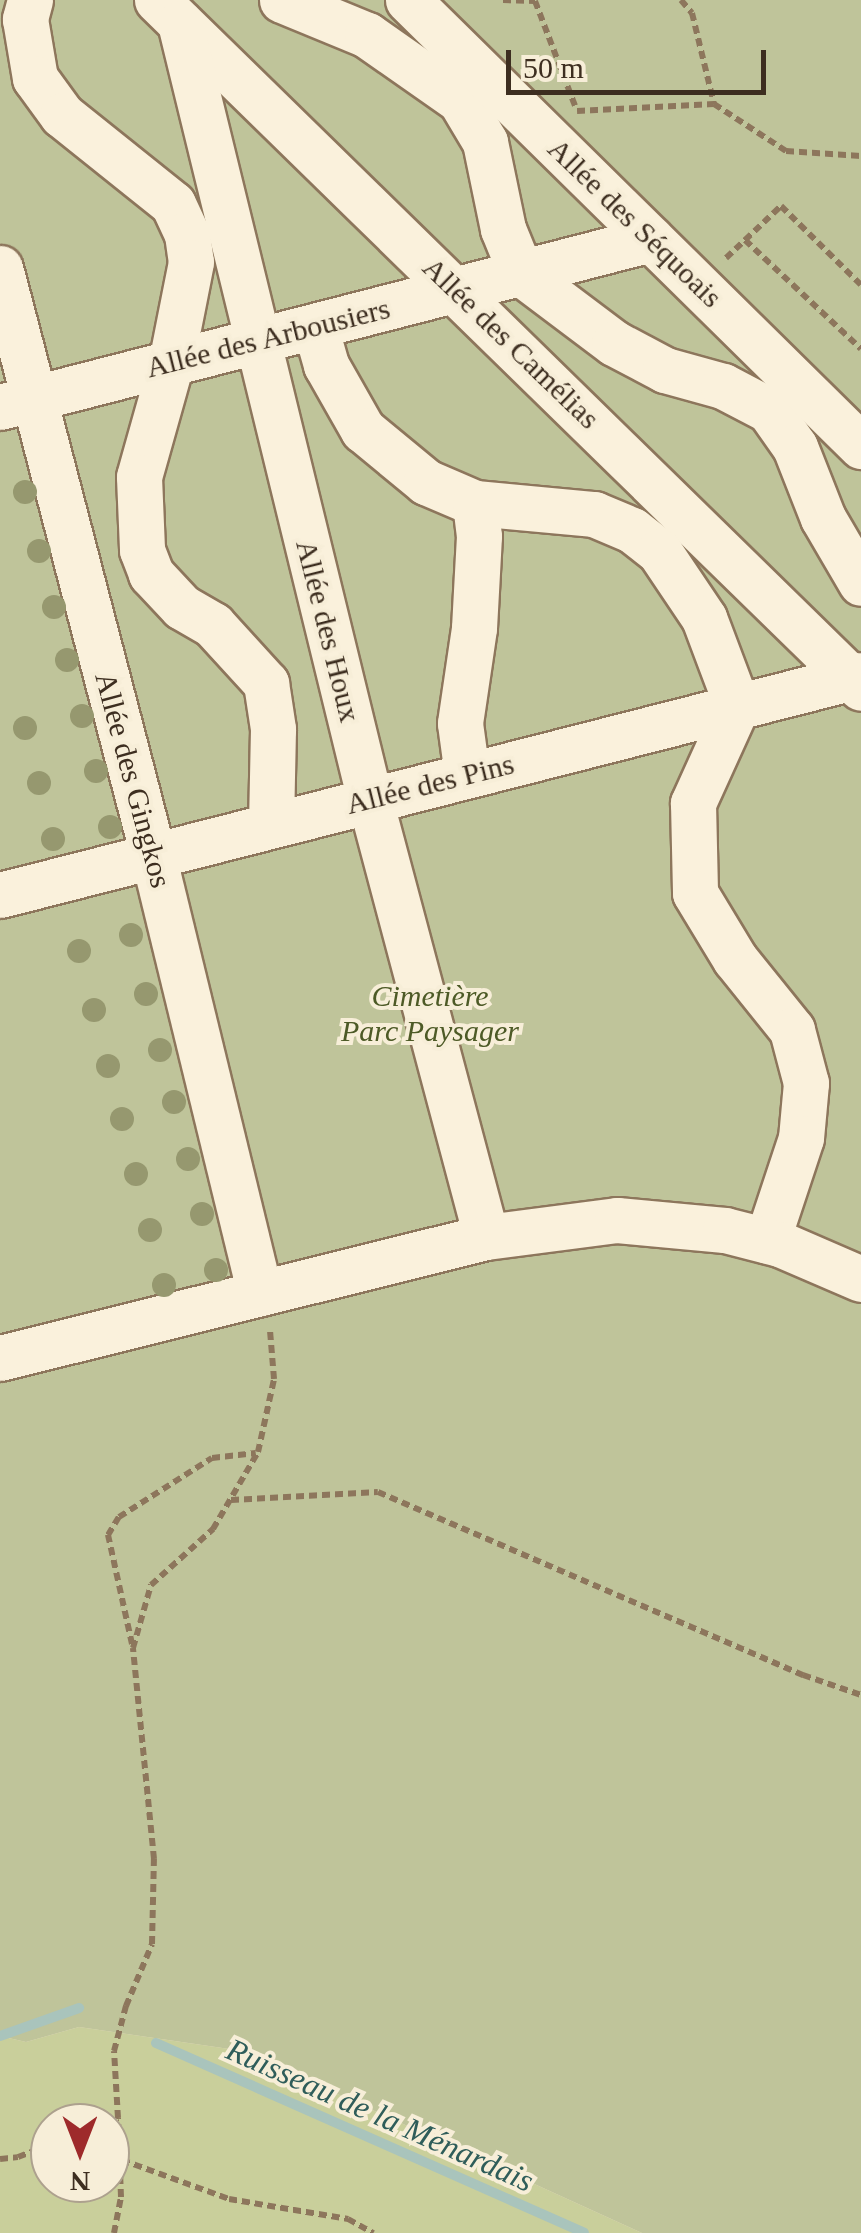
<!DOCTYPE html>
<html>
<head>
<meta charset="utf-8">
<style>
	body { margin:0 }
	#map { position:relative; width:861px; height:2233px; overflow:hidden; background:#f0e4c8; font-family:"Times New Roman",serif }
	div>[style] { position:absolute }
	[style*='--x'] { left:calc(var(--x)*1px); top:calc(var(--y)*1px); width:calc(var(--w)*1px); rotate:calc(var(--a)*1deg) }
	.green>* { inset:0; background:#c9cf9b }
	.cemetery>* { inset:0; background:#bfc49a }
	.stream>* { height:10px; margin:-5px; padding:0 5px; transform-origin:5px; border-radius:5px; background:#a9c4bc }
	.path>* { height:6px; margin-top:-3px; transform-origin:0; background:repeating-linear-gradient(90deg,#8d765c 0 8px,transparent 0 13px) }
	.roads { filter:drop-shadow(2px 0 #8d765c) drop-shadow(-2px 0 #8d765c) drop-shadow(0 2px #8d765c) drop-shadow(0 -2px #8d765c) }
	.minor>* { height:45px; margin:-22.5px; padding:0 22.5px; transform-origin:22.5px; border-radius:22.5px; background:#faf1dc }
	.trees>* { width:24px; height:24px; margin:-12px; border-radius:50%; background:#96986f }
	span { translate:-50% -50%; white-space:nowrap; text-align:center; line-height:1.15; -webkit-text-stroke:8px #f7eed8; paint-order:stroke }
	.street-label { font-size:30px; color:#3d2e20 }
	.park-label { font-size:30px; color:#4d5a26; font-style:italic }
	.water-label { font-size:32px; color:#2f5d5a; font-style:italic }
	.north { position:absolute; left:30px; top:2103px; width:100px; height:100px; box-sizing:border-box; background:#f7eed8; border:2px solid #ada18e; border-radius:50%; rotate:180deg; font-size:28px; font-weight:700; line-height:40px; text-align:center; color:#3d2e20 }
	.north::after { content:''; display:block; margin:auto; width:35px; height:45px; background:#9e2a2b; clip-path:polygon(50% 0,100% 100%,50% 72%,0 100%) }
	.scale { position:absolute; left:506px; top:50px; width:260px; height:45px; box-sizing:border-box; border:5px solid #3d2e20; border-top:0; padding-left:12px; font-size:30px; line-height:35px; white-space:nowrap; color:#3d2e20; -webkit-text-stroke:8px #f7eed8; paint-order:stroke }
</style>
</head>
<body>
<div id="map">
	<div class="green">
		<div style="clip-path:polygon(evenodd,79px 2027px,243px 2051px,642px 2233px,0 2233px,0 2036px,26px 2042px,79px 2027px,50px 2123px,110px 2123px,110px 2183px,50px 2183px,50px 2123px)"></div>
	</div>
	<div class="cemetery">
		<div style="clip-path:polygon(0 0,861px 0,861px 2233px,642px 2233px,243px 2051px,79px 2027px,26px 2042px,0 2036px)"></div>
	</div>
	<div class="stream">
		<div style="--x:0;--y:2036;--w:84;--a:-19.5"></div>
		<div style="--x:156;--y:2043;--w:468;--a:23.9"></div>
	</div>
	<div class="path">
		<div style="--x:503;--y:0;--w:32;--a:2"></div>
		<div style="--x:535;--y:1;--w:112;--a:69.1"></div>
		<div style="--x:681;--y:0;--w:17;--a:50"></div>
		<div style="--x:692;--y:13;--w:94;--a:76.4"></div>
		<div style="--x:577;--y:111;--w:137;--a:-2.9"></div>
		<div style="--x:714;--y:104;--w:86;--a:33.1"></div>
		<div style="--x:786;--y:151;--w:75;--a:3.8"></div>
		<div style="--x:745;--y:240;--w:159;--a:43.2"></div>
		<div style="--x:726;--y:258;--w:76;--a:-43.4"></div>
		<div style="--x:781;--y:206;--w:112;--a:44.6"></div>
		<div style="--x:231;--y:1500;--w:147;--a:-3.1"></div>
		<div style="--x:378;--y:1492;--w:463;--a:23.3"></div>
		<div style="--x:803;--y:1675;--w:61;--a:19"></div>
		<div style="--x:132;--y:1644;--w:112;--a:-102.4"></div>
		<div style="--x:108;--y:1535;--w:21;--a:-59"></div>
		<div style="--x:119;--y:1517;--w:110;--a:-32.4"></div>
		<div style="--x:212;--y:1458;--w:44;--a:-6.5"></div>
		<div style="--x:105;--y:2123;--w:14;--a:-21"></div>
		<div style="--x:118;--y:2118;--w:67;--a:-93.4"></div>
		<div style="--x:114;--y:2051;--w:47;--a:-75.1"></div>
		<div style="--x:126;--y:2006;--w:67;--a:-67.2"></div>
		<div style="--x:152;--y:1944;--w:85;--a:-88.7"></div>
		<div style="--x:154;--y:1859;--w:212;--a:-95.7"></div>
		<div style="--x:133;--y:1648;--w:66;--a:-74.1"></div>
		<div style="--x:151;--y:1585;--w:84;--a:-42.1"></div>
		<div style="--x:213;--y:1529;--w:89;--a:-59.7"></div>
		<div style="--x:258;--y:1452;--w:75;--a:-77.6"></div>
		<div style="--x:274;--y:1379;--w:49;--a:-94.7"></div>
		<div style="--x:0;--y:2159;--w:18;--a:-6"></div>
		<div style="--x:18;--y:2157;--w:34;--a:-21"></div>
		<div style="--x:122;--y:2160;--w:114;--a:20"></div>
		<div style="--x:229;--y:2199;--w:121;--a:9.5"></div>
		<div style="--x:348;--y:2219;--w:29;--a:29"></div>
		<div style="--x:114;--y:2233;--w:37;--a:-79"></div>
		<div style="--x:121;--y:2197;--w:79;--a:-92.2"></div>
	</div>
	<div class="roads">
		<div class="minor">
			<div style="--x:30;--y:0;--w:20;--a:105"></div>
			<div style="--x:25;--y:19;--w:60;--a:80.4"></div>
			<div style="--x:35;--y:78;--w:46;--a:53.9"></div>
			<div style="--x:62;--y:115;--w:142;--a:38.7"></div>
			<div style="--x:173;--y:204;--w:33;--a:65"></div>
			<div style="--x:187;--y:234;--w:28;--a:82"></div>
			<div style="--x:191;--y:262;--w:103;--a:101.2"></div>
			<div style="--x:171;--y:363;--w:118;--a:105.7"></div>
			<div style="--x:139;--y:477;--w:73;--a:87.6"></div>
			<div style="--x:142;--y:550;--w:26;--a:69"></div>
			<div style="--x:151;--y:574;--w:45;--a:46.8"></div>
			<div style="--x:182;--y:607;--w:36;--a:30"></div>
			<div style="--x:213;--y:625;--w:79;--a:47.6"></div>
			<div style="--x:266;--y:683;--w:47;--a:81.3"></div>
			<div style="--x:273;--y:729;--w:96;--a:91.2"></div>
			<div style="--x:157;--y:0;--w:984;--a:44.34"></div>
			<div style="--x:282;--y:0;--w:92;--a:22.4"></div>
			<div style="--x:367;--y:35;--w:113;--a:35"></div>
			<div style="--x:460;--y:100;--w:49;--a:59.2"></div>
			<div style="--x:485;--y:142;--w:89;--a:78.3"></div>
			<div style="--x:503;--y:229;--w:48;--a:67.8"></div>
			<div style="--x:521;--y:273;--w:116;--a:37"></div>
			<div style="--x:614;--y:343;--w:58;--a:27.9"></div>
			<div style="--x:665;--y:370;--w:60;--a:15.4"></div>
			<div style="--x:723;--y:386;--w:52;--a:27.6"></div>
			<div style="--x:769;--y:410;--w:45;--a:54.9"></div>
			<div style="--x:795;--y:447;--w:76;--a:68.5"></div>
			<div style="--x:823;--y:518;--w:75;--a:59.7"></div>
			<div style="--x:408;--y:0;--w:636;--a:44.55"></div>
			<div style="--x:180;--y:23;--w:800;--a:76.26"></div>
			<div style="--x:370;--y:800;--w:452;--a:75.1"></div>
			<div style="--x:0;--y:268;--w:607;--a:75.39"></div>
			<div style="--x:153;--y:855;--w:451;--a:76.3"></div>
			<div style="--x:315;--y:326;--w:41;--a:74.2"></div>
			<div style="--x:326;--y:365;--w:75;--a:60.4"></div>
			<div style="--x:363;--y:430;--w:82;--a:39.5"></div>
			<div style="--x:426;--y:482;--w:53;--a:23.2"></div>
			<div style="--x:475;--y:503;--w:120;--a:5.3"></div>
			<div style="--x:594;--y:514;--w:41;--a:22.8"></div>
			<div style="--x:632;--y:530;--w:34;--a:38"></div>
			<div style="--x:659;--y:551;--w:81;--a:56.1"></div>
			<div style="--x:704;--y:618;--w:94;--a:69.4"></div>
			<div style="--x:737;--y:706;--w:107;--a:114.4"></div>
			<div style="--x:693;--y:803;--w:90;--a:88.7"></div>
			<div style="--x:695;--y:893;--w:77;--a:58.8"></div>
			<div style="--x:735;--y:959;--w:91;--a:51.2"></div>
			<div style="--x:792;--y:1030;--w:55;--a:75.2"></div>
			<div style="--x:806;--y:1083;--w:55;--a:95.2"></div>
			<div style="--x:801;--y:1138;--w:108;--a:108.3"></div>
			<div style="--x:0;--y:407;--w:672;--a:-14.47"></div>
			<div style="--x:467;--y:775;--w:52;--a:-97.7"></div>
			<div style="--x:460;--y:723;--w:96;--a:-81.6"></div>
			<div style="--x:474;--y:628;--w:92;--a:-86.9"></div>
			<div style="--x:479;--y:536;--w:33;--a:-97"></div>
			<div style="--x:0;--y:895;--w:889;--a:-14.33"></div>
			<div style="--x:0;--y:1358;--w:501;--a:-13.98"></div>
			<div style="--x:486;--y:1237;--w:132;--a:-7.4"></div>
			<div style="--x:617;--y:1220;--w:108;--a:5.3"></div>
			<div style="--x:725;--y:1230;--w:57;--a:14.3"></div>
			<div style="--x:780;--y:1244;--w:88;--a:23.4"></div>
		</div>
	</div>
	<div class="trees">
		<div style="left:25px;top:492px"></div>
		<div style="left:39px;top:551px"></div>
		<div style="left:54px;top:607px"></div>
		<div style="left:67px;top:660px"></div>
		<div style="left:82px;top:716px"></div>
		<div style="left:25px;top:728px"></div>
		<div style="left:96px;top:771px"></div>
		<div style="left:39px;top:783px"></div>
		<div style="left:110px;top:827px"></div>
		<div style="left:53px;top:839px"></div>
		<div style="left:131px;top:935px"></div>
		<div style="left:79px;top:951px"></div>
		<div style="left:146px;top:994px"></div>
		<div style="left:94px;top:1010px"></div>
		<div style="left:160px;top:1050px"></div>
		<div style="left:108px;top:1066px"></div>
		<div style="left:174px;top:1102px"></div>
		<div style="left:122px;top:1119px"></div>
		<div style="left:188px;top:1159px"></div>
		<div style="left:136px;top:1174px"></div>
		<div style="left:202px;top:1214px"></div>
		<div style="left:150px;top:1230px"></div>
		<div style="left:216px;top:1270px"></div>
		<div style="left:164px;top:1285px"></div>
	</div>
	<div class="street-label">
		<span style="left:635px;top:223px;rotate:44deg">Allée des Séquoais</span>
		<span style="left:268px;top:338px;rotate:-14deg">Allée des Arbousiers</span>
		<span style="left:511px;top:343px;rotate:44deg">Allée des Camélias</span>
		<span style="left:328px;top:631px;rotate:76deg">Allée des Houx</span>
		<span style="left:133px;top:780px;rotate:75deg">Allée des Gingkos</span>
		<span style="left:430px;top:784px;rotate:-14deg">Allée des Pins</span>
	</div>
	<div class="park-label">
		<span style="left:430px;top:1013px">Cimetière<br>Parc Paysager</span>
	</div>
	<div class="water-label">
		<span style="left:380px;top:2115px;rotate:24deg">Ruisseau de la Ménardais</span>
	</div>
	<div class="north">N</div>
	<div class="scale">50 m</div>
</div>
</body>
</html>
